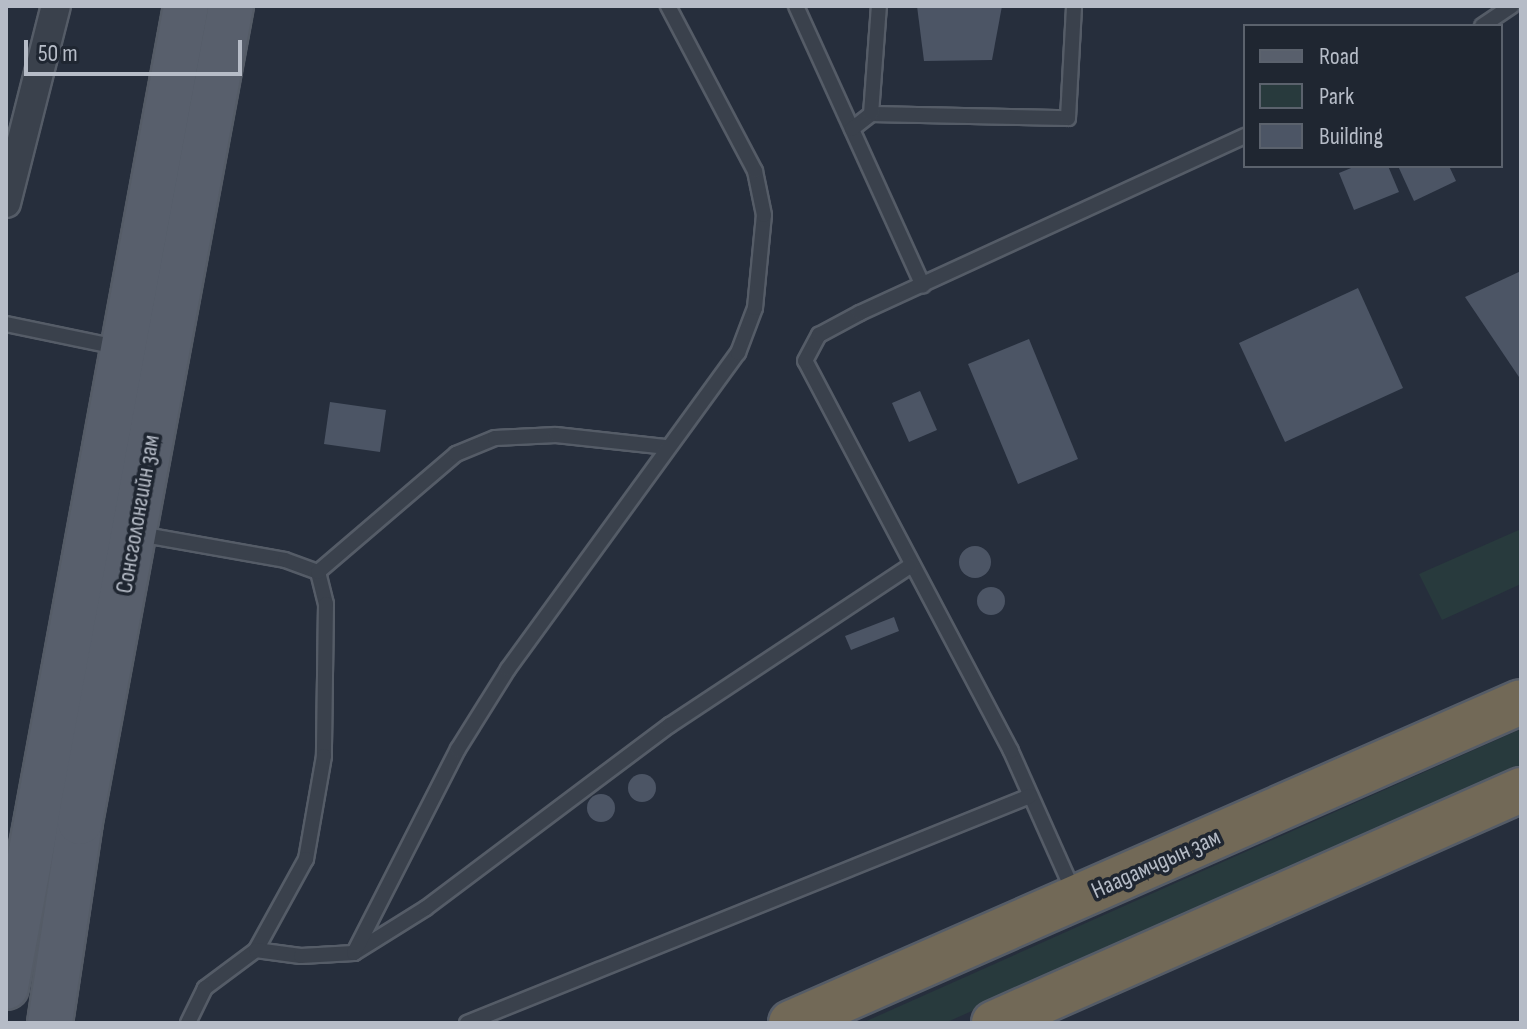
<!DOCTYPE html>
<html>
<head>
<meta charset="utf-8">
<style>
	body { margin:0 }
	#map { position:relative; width:1527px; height:1029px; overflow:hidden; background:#262e3c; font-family:"Sofia Sans Condensed",sans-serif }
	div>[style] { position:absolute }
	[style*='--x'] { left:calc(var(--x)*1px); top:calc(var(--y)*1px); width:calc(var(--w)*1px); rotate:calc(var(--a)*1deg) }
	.green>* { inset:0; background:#283a3d }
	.building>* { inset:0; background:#4c5565 }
	.round { border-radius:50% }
	.roads { filter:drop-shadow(2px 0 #555c67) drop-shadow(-2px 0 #555c67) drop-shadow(0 2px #555c67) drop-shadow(0 -2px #555c67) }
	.lane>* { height:14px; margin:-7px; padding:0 7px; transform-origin:7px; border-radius:7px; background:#3a414c }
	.street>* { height:28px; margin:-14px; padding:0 14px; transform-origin:14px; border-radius:14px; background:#3a414c }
	.primary>* { height:44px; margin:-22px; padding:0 22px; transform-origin:22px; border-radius:22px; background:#585f6c }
	.highway>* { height:44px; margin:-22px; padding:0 22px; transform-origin:22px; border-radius:22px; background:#726957 }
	span { translate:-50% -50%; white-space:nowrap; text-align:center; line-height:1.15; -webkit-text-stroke:7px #1f2631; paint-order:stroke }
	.street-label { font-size:24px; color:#b6bcc7 }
	.frame { position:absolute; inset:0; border:8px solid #b6bcc7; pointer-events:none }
	.legend { position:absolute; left:1243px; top:24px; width:260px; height:144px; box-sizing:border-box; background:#1f2631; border:2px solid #5b626d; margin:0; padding:10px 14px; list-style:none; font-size:24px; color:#b6bcc7 }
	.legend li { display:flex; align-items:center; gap:16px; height:40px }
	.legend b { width:40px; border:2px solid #5b626d }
	.scale { position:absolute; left:24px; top:40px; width:218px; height:36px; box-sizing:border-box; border:4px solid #b6bcc7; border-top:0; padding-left:10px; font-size:24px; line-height:28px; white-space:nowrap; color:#b6bcc7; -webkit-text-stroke:6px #1f2631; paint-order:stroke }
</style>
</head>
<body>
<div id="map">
	<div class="green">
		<div style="clip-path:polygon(1521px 529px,1521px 584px,1442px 620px,1419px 574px)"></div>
		<div style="clip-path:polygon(1521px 729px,1521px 766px,945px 1023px,862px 1023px)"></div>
	</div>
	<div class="building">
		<div style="clip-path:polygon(917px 6px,1002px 6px,992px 60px,924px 61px)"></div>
		<div style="clip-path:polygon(1356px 166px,1388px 166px,1399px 192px,1354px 210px,1339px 173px)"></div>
		<div style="clip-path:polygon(1398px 166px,1449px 166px,1456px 181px,1414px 201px)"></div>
		<div style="clip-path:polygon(1521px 271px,1521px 380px,1465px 297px)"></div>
		<div style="clip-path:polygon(1358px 288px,1403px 388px,1285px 442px,1239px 343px)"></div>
		<div style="clip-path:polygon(1029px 339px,1078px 459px,1018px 484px,968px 364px)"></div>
		<div style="clip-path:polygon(920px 391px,937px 430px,909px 442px,892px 403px)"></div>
		<div style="clip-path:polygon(330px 402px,386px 410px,380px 452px,324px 444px)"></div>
		<div class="round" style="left:959px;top:546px;width:32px;height:32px"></div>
		<div class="round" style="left:977px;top:587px;width:28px;height:28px"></div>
		<div style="clip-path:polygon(894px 617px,899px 631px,851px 650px,845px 636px)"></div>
		<div class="round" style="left:628px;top:774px;width:28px;height:28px"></div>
		<div class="round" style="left:587px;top:794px;width:28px;height:28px"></div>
	</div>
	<div class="roads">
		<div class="lane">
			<div style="--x:796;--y:6;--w:307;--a:65.6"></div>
			<div style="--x:1482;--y:26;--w:36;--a:-34"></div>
			<div style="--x:871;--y:114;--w:197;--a:1.2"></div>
			<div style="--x:1068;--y:118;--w:112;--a:-86.9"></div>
			<div style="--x:852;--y:129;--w:24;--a:-38"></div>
			<div style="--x:871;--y:114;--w:108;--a:-85.8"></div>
			<div style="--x:6;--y:324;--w:113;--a:11.7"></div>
			<div style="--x:139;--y:534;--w:148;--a:10.1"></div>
			<div style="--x:285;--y:560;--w:35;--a:20"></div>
			<div style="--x:318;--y:572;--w:33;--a:76"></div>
			<div style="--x:326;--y:604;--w:152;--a:90.8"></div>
			<div style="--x:324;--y:756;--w:105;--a:99.9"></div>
			<div style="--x:306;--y:859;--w:104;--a:118.8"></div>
			<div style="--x:256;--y:950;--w:64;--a:143.3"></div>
			<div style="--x:205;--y:988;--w:39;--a:116"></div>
			<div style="--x:318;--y:572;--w:182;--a:-40.5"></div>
			<div style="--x:456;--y:454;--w:42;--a:-22.3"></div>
			<div style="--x:495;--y:438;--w:61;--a:-2.8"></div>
			<div style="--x:556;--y:435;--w:112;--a:6.2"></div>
			<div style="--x:1075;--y:895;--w:158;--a:-114"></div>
			<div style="--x:1011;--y:751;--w:441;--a:-117.8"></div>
			<div style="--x:805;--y:361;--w:30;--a:-62"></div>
			<div style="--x:819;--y:335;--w:47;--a:-28.2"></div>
			<div style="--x:860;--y:313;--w:424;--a:-24.7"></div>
			<div style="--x:256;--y:950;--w:45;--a:7.6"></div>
			<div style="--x:301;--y:956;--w:53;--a:-3.2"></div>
			<div style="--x:354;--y:953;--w:85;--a:-32"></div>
			<div style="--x:426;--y:908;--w:305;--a:-36.9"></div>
			<div style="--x:670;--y:725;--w:288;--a:-33.5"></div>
			<div style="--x:354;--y:953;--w:229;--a:-63"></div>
			<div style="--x:458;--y:749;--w:94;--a:-58"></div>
			<div style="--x:508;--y:669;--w:391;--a:-54"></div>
			<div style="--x:738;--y:353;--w:48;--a:-69.3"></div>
			<div style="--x:755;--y:308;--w:93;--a:-84.5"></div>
			<div style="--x:764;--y:215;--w:45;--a:-101.6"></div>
			<div style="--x:755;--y:171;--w:187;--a:-117.8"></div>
			<div style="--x:467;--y:1023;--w:607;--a:-21.96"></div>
		</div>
		<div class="street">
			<div style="--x:6;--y:203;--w:203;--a:-75.8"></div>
		</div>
		<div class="primary">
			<div style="--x:6;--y:987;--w:997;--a:-79.6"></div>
			<div style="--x:50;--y:1023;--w:203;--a:-81.5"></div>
			<div style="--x:80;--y:822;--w:830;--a:-79.52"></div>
		</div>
		<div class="highway">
			<div style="--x:791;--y:1023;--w:797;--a:-23.74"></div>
			<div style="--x:994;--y:1023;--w:576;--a:-23.85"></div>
		</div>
	</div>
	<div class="street-label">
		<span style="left:138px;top:514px;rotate:-80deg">Сонсголонгийн зам</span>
		<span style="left:1156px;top:864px;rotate:-24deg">Наадамчдын зам</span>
	</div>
	<div class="frame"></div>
	<ul class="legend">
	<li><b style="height:10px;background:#585f6c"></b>Road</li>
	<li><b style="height:22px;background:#283a3d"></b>Park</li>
	<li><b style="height:22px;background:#4c5565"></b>Building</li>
	</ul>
	<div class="scale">50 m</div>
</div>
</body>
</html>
